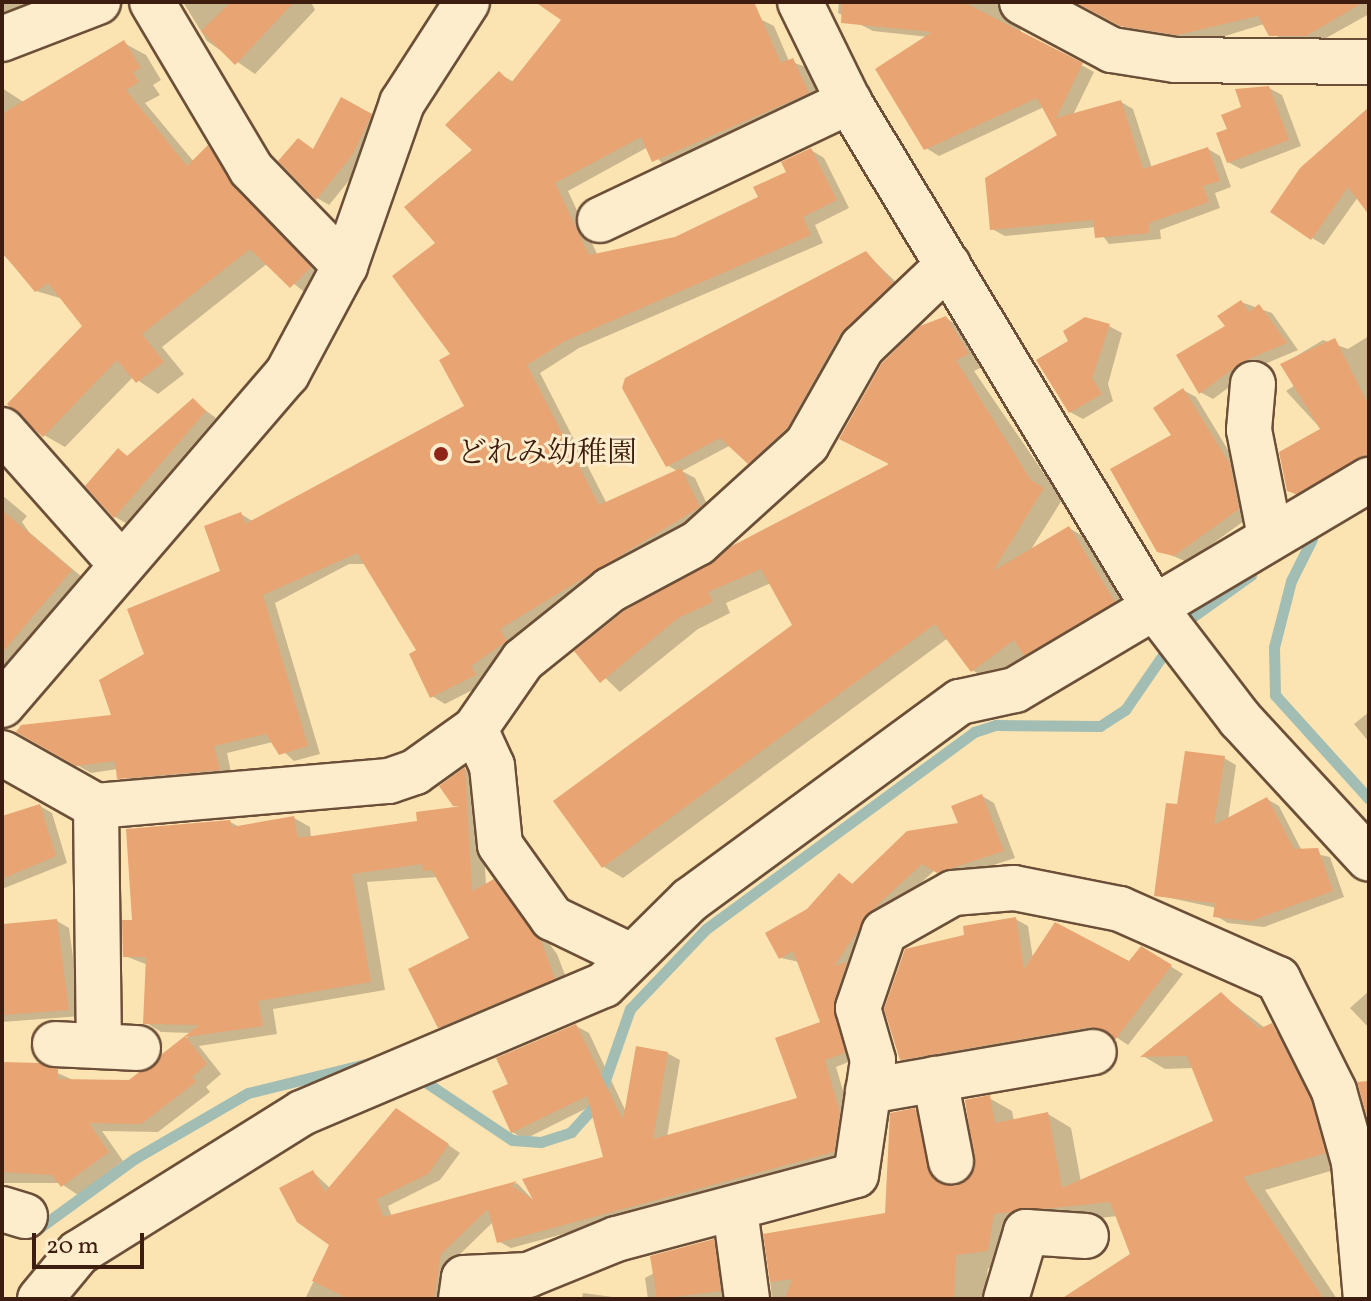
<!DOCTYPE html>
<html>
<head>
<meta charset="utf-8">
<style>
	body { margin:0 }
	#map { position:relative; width:1371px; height:1301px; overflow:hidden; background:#fce4b2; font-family:Vollkorn,"Noto Serif JP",serif }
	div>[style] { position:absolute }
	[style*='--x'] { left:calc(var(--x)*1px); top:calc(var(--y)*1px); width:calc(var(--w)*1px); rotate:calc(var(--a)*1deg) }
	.shadow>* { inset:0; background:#0003 }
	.stream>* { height:11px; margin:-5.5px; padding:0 5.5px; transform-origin:5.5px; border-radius:5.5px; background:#a1bdb4 }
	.building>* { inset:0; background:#e8a473 }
	.roads { filter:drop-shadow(2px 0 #6c4f38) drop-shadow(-2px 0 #6c4f38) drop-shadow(0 2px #6c4f38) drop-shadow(0 -2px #6c4f38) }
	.minor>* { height:44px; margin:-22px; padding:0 22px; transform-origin:22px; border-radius:22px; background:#fdedcd }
	.tertiary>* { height:44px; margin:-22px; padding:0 22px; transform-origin:22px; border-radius:22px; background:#fdedcd }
	.dots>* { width:22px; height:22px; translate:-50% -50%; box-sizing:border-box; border:4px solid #fdedcd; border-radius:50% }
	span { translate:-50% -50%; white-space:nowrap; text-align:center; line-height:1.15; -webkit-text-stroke:6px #fdedcd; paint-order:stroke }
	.poi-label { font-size:30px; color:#3c1d0f }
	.left { translate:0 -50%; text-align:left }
	.frame { position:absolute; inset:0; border:4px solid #3c1d0f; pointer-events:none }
	.scale { position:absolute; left:32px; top:1233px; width:112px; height:36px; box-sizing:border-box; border:4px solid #3c1d0f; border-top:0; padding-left:10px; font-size:24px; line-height:28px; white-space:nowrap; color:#3c1d0f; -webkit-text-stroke:6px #fdedcd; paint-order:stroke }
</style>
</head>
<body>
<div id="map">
	<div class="shadow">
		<div style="clip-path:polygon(2px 2px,54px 2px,2px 23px)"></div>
		<div style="clip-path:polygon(183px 2px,311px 2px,315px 10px,255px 74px,207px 41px)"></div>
		<div style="clip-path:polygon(552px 2px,726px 2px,774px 26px,789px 61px,806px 67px,821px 101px,666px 168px,648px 147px,568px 191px,598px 256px,675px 239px,760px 198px,811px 150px,824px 158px,849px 208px,815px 225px,823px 243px,579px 348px,540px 373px,607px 504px,679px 472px,667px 465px,627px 379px,866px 253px,904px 290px,799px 435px,761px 470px,731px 445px,682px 471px,695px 478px,712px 515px,512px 637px,519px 649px,484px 674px,488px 682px,445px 704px,432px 696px,419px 651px,364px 564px,349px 564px,275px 603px,320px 754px,294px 761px,273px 742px,227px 753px,232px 777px,132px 786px,118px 769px,91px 773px,21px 733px,114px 717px,146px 655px,223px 572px,241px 514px,254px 522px,467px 407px,438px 244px,499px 74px,514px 82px,564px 20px)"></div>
		<div style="clip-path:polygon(839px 2px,1011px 2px,1021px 32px,1094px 72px,1073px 115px,1121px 102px,1133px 109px,1152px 168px,1208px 149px,1220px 156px,1231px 187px,1215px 193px,1220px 208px,1160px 230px,1161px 239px,1109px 244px,1096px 227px,1005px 236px,992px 229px,1060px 135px,1044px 107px,939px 156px,926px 148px,929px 37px,873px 31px,838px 13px)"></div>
		<div style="clip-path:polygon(1078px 2px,1369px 2px,1369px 14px,1319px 42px,1284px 42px,1264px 24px,1209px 41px,1134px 32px)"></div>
		<div style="clip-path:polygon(124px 43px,146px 55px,161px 80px,153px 85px,160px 95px,145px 103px,194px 162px,208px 148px,229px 160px,331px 280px,313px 299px,268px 263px,162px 347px,184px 374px,158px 394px,133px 377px,65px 447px,44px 435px,84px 326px,63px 299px,36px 291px,2px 253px,2px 88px,25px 103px)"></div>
		<div style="clip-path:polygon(1269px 88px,1282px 95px,1301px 146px,1241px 169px,1228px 162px,1229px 131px)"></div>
		<div style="clip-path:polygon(1369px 108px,1369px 211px,1358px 197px,1324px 245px,1312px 238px)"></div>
		<div style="clip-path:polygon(371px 115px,383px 122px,365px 161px,329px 205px,317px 198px,315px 151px)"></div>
		<div style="clip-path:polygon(1241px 302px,1272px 313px,1298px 350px,1255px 368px,1213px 399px,1200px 392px)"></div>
		<div style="clip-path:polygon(946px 318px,965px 330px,986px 365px,974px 371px,1062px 500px,1030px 551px,1069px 528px,1088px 539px,1133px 613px,1044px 665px,1027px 655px,991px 681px,972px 670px,948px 638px,623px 878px,604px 867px,556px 802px,794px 626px,771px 583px,726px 603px,730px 613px,698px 629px,620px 692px,577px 651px,892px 465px)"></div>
		<div style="clip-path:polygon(1109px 326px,1122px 333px,1108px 384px,1113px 401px,1083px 419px,1070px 412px)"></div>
		<div style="clip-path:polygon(1369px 336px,1369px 466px,1301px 497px,1288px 490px,1322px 430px,1286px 391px,1295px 385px,1283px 364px,1323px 340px,1348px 349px)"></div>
		<div style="clip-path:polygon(1183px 390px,1196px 397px,1242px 473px,1251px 516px,1187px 562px,1159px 550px)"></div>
		<div style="clip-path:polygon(193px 401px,216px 418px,126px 523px,115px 517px,87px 486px,118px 450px,129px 457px)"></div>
		<div style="clip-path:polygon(2px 495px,27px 516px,22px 522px,29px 532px,83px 578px,2px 676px)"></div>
		<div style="clip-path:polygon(1369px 712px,1369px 742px,1354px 724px)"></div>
		<div style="clip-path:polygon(1224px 758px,1236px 765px,1228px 820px,1267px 799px,1279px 806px,1302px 851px,1330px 857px,1344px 897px,1264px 927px,1228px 923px,1216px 916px,1217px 908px,1156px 895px,1179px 806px)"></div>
		<div style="clip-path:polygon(465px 769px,480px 778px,486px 885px,510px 891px,557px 954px,570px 988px,456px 1036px,440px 1027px,471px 939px,438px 877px,367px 882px,385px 990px,273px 1009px,277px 1034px,199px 1046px,221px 1074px,206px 1087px,210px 1092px,158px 1132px,102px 1131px,123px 1161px,78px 1195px,60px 1183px,2px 1183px,2px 1064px,40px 1065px,73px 1080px,130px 1082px,193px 1033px,161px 1032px,145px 1022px,148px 965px,125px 956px,134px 922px,230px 822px,240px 827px,294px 818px,310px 827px,311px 838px,419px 822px,461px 808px,454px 805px)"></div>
		<div style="clip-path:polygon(982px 796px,994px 803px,1015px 858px,951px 879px,935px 870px,883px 918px,856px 1059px,836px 1067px,852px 1121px,846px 1158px,511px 1248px,498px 1241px,493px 1222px,453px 1261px,447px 1299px,305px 1299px,332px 1244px,313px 1172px,330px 1188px,409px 1118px,460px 1153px,440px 1180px,388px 1206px,392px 1217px,517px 1183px,537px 1204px,606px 1159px,591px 1106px,525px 1139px,512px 1132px,511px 1085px,576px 1026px,589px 1033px,626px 1112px,667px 1053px,680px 1060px,667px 1137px,799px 1099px,822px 1023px,799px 962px,781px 958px,808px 911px,839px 875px,854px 885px,961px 825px)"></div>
		<div style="clip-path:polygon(40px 806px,52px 813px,67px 863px,2px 889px,2px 818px)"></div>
		<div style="clip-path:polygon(1015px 919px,1028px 926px,1033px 959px,1129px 964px,1141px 948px,1183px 974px,1128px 1045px,1113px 1035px,914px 1066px,902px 1059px,966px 936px)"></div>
		<div style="clip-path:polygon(57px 921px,69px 928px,81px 1016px,2px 1022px,2px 926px)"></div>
		<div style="clip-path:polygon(1369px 991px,1369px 1028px,1350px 1008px)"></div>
		<div style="clip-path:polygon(1221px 994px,1265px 1028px,1296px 1039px,1348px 1166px,1265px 1190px,1337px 1299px,1071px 1299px,1133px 1255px,1118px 1216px,1016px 1227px,997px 1268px,988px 1268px,984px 1299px,772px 1299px,766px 1235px,887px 1215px,915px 1110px,938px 1124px,954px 1189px,977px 1169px,989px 1098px,1012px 1111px,1014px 1121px,1048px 1114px,1071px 1128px,1081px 1182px,1215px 1122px,1194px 1068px,1165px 1069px,1143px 1056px)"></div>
		<div style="clip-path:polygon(713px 1241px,726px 1248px,732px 1299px,648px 1299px,645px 1278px)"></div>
		<div style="clip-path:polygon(583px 1293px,628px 1299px,582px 1299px)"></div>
	</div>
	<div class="stream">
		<div style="--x:1312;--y:539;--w:47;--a:116.6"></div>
		<div style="--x:1291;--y:581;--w:68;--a:104.4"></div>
		<div style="--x:1274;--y:647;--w:48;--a:88.8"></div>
		<div style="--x:1275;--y:695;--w:140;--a:47.9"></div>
		<div style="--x:1181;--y:625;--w:86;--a:-35.5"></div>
		<div style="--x:418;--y:1077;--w:113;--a:33.8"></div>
		<div style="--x:512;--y:1140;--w:29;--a:4"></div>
		<div style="--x:541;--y:1142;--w:32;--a:-18"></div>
		<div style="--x:571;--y:1132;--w:39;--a:-48"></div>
		<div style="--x:597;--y:1103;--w:100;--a:-70.7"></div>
		<div style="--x:630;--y:1009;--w:110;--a:-46.5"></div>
		<div style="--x:706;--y:929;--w:333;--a:-36.3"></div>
		<div style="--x:974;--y:732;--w:23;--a:-18"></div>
		<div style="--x:996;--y:725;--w:104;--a:0.6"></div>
		<div style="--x:1100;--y:726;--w:30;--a:-33"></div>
		<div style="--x:1125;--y:710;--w:81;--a:-55.5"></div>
		<div style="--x:35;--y:1231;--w:122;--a:-36"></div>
		<div style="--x:134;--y:1159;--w:132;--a:-30.1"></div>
		<div style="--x:248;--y:1093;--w:125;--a:-13.9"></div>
	</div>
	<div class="building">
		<div style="clip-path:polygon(231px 2px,294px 2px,235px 65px,201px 31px)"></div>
		<div style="clip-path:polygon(535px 2px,754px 2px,781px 63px,793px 58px,809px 93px,652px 162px,641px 137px,555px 183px,589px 255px,675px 237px,758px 197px,753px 187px,786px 172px,781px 162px,811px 148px,837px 200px,803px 217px,811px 235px,565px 341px,527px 365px,599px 505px,681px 468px,700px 507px,500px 629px,507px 641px,471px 666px,476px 675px,430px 698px,409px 654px,416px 650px,357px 553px,263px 595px,308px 746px,279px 755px,266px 734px,214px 746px,220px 770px,117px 779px,115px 761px,76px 766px,16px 732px,21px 725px,111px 715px,99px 680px,144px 654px,127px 609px,220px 571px,204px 526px,241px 512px,245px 524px,464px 406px,439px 360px,450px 354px,392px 276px,435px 243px,404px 207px,472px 150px,445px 125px,499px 71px,511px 83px,561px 20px)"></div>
		<div style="clip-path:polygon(842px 2px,963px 2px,1083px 63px,1056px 118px,1121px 100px,1143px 169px,1208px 147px,1220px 181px,1203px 186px,1209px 202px,1149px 223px,1149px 233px,1095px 238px,1093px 220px,990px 230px,985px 178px,1057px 135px,1037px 98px,924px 150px,875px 69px,932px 32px,841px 23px)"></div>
		<div style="clip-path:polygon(1075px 2px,1364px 2px,1306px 36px,1269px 36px,1258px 16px,1177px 35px,1120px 26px)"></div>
		<div style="clip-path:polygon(124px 40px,141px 68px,133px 72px,139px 82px,126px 90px,187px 166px,208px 145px,233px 186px,311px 267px,290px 288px,250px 249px,142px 334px,164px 362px,136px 383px,117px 360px,43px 437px,7px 404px,82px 326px,48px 283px,35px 292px,2px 252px,2px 114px)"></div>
		<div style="clip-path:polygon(1269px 86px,1289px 140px,1227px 163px,1216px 133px,1227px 129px,1221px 115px,1241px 107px,1235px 89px)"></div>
		<div style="clip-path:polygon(341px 97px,372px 114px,353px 154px,316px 200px,278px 161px,298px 138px,313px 149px)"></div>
		<div style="clip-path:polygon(1369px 107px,1369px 215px,1348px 187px,1311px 240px,1270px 212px,1300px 168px)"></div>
		<div style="clip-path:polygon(866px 251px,893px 283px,840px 334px,787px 428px,748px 464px,720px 438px,666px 467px,622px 388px,625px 378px)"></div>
		<div style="clip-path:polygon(1241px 300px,1249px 312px,1259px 304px,1287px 343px,1242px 362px,1199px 394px,1176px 355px,1225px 326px,1217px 316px)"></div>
		<div style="clip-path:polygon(946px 316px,969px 354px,956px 360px,1031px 480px,1044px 488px,993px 571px,1069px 526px,1115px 602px,1024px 656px,1014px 640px,971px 672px,935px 624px,602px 868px,553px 801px,792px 625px,761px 569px,708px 592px,713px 602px,678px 618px,600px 683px,574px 651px,624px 611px,730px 547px,889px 464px,839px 439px,882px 363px,920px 326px)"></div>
		<div style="clip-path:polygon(1085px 317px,1110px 324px,1092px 378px,1102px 394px,1069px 413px,1036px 360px,1068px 341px,1063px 331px)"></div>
		<div style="clip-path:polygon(1335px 338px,1369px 406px,1369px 453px,1296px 494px,1287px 491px,1279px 452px,1320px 429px,1280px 364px)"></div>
		<div style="clip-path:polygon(1183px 388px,1230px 464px,1239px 509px,1174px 556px,1157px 552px,1110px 469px,1171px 435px,1153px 408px)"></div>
		<div style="clip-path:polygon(193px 398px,206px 411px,114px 518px,85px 486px,118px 448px,127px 456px)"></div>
		<div style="clip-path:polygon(2px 510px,72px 570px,2px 653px)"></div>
		<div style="clip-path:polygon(1185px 751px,1225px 756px,1214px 825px,1267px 797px,1294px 849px,1318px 848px,1333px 891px,1251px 921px,1213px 917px,1215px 903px,1154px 896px,1166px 803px,1177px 804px)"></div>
		<div style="clip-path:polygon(465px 767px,472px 891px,494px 879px,542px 943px,555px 979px,438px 1028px,408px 969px,469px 938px,432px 870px,423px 871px,422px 864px,352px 874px,371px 982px,258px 1001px,263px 1026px,186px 1037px,207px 1064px,192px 1077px,196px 1082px,141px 1124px,89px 1123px,109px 1152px,61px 1187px,52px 1175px,3px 1172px,2px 1062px,40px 1063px,58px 1069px,58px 1079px,129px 1080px,199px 1025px,143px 1024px,146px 957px,123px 957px,122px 920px,132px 920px,126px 829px,230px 820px,232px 827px,294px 816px,298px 838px,417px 821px,416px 812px,462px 806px,453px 806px,439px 786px)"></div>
		<div style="clip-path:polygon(982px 794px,1004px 851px,937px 873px,922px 864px,871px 911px,834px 966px,847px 962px,834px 1001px,845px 1053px,825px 1060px,840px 1113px,834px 1152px,497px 1243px,488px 1209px,441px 1254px,434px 1299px,349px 1299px,312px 1281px,329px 1245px,297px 1222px,279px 1188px,313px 1170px,325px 1192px,396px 1108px,449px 1144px,428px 1174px,377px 1199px,383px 1217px,517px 1181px,512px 1186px,533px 1200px,522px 1179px,603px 1157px,587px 1096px,511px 1133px,492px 1091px,508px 1084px,496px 1058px,576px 1024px,623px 1120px,636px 1046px,668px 1052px,653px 1139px,797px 1098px,775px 1038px,820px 1022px,793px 951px,779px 959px,765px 933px,807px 909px,839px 873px,852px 884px,907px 831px,958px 823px,951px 806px)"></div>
		<div style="clip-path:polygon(40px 804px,56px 856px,2px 879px,2px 816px)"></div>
		<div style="clip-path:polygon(1016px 917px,1024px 969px,1055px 922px,1129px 961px,1141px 946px,1172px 965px,1115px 1040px,1090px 1027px,900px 1060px,884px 1009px,905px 949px,964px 935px,963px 926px)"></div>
		<div style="clip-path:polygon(57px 919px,69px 1010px,2px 1015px,3px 924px)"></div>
		<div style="clip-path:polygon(1221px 992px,1259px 1029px,1272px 1023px,1311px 1100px,1326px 1153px,1243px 1177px,1324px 1299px,1061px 1299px,1130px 1254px,1110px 1202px,994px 1214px,988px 1251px,956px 1255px,954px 1299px,785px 1299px,792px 1279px,770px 1282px,763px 1234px,885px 1213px,890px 1113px,915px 1108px,932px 1177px,955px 1186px,975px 1168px,965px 1100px,990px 1095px,995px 1123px,1048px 1112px,1062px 1188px,1213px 1121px,1187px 1056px,1140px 1057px)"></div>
		<div style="clip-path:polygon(1369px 1081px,1369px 1123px,1357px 1082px)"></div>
		<div style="clip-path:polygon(714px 1239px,721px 1291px,657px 1299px,650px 1256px)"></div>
	</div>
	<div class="roads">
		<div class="minor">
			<div style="--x:152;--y:2;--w:194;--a:59.3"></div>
			<div style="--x:251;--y:169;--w:135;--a:45.9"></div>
			<div style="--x:1022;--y:2;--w:102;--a:28.1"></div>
			<div style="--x:1112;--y:50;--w:64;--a:9"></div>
			<div style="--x:1175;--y:60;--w:194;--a:0.6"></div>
			<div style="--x:2;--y:39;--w:103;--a:-21.1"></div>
			<div style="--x:600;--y:220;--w:276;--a:-25.4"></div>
			<div style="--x:1253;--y:384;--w:46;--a:95"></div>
			<div style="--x:1249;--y:430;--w:108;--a:78.8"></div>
			<div style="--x:2;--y:430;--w:179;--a:48.4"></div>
			<div style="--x:475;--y:729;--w:84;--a:-55.2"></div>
			<div style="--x:523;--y:660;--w:112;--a:-38.8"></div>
			<div style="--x:610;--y:590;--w:100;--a:-28.1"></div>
			<div style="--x:698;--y:543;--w:147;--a:-42.2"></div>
			<div style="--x:807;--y:444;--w:112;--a:-60.4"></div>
			<div style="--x:862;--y:347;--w:119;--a:-43.6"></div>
			<div style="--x:2;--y:753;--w:108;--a:29.4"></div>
			<div style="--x:96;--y:806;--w:294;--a:-4.9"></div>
			<div style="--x:389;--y:781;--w:28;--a:-19"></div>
			<div style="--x:415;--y:772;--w:74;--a:-35.6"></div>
			<div style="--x:475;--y:729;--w:41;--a:65.3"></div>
			<div style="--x:492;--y:766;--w:79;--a:84.2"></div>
			<div style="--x:500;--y:845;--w:90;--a:54.5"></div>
			<div style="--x:552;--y:918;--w:85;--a:25.7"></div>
			<div style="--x:96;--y:806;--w:240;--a:89.3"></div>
			<div style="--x:55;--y:1044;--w:83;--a:2.8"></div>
			<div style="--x:935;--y:1079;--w:84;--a:79"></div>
			<div style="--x:868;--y:1091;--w:229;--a:-9.8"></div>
			<div style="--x:2;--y:1209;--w:24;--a:17"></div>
			<div style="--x:735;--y:1210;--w:90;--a:82.3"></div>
			<div style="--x:40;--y:1299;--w:60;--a:-50.4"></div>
			<div style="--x:78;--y:1253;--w:264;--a:-32"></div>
			<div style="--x:302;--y:1113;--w:328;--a:-23"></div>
			<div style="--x:604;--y:985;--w:121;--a:-44.7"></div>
			<div style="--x:690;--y:900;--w:335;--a:-36.3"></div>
			<div style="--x:960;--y:702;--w:56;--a:-12.3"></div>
			<div style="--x:1015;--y:690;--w:412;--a:-30.7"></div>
			<div style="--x:461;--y:1299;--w:21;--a:-82"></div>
			<div style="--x:464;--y:1278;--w:64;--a:-2.7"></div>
			<div style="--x:528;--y:1275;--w:95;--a:-22.2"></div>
			<div style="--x:616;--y:1239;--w:248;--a:-14.9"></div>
			<div style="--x:856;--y:1175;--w:116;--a:-81.6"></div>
			<div style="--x:873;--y:1060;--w:54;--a:-106.1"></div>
			<div style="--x:858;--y:1008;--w:80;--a:-71.1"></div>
			<div style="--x:884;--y:932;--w:79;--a:-29.5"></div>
			<div style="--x:953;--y:893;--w:61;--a:-4.7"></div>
			<div style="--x:1014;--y:888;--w:108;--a:11.2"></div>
			<div style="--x:1120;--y:909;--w:173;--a:23.9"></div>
			<div style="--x:1278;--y:979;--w:125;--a:63.4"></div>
			<div style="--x:1334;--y:1091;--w:74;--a:74.3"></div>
			<div style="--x:1354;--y:1162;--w:138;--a:85"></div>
			<div style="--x:1006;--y:1299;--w:70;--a:-73.4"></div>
			<div style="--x:1026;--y:1232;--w:60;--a:3.8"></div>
		</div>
		<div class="tertiary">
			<div style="--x:800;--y:2;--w:111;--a:63.9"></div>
			<div style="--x:849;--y:102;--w:586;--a:58.89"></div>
			<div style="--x:1152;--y:604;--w:145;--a:52.6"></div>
			<div style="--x:1240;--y:719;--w:190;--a:47.3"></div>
			<div style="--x:2;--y:705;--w:437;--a:-49.3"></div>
			<div style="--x:287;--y:374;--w:123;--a:-61.8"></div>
			<div style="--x:345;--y:266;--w:173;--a:-70.7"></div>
			<div style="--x:402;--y:103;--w:120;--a:-57.2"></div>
		</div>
	</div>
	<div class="dots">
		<div style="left:441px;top:454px;background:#8f2418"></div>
	</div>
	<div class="poi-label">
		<span class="left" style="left:457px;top:454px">どれみ幼稚園</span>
	</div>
	<div class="frame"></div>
	<div class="scale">20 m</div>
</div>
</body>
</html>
